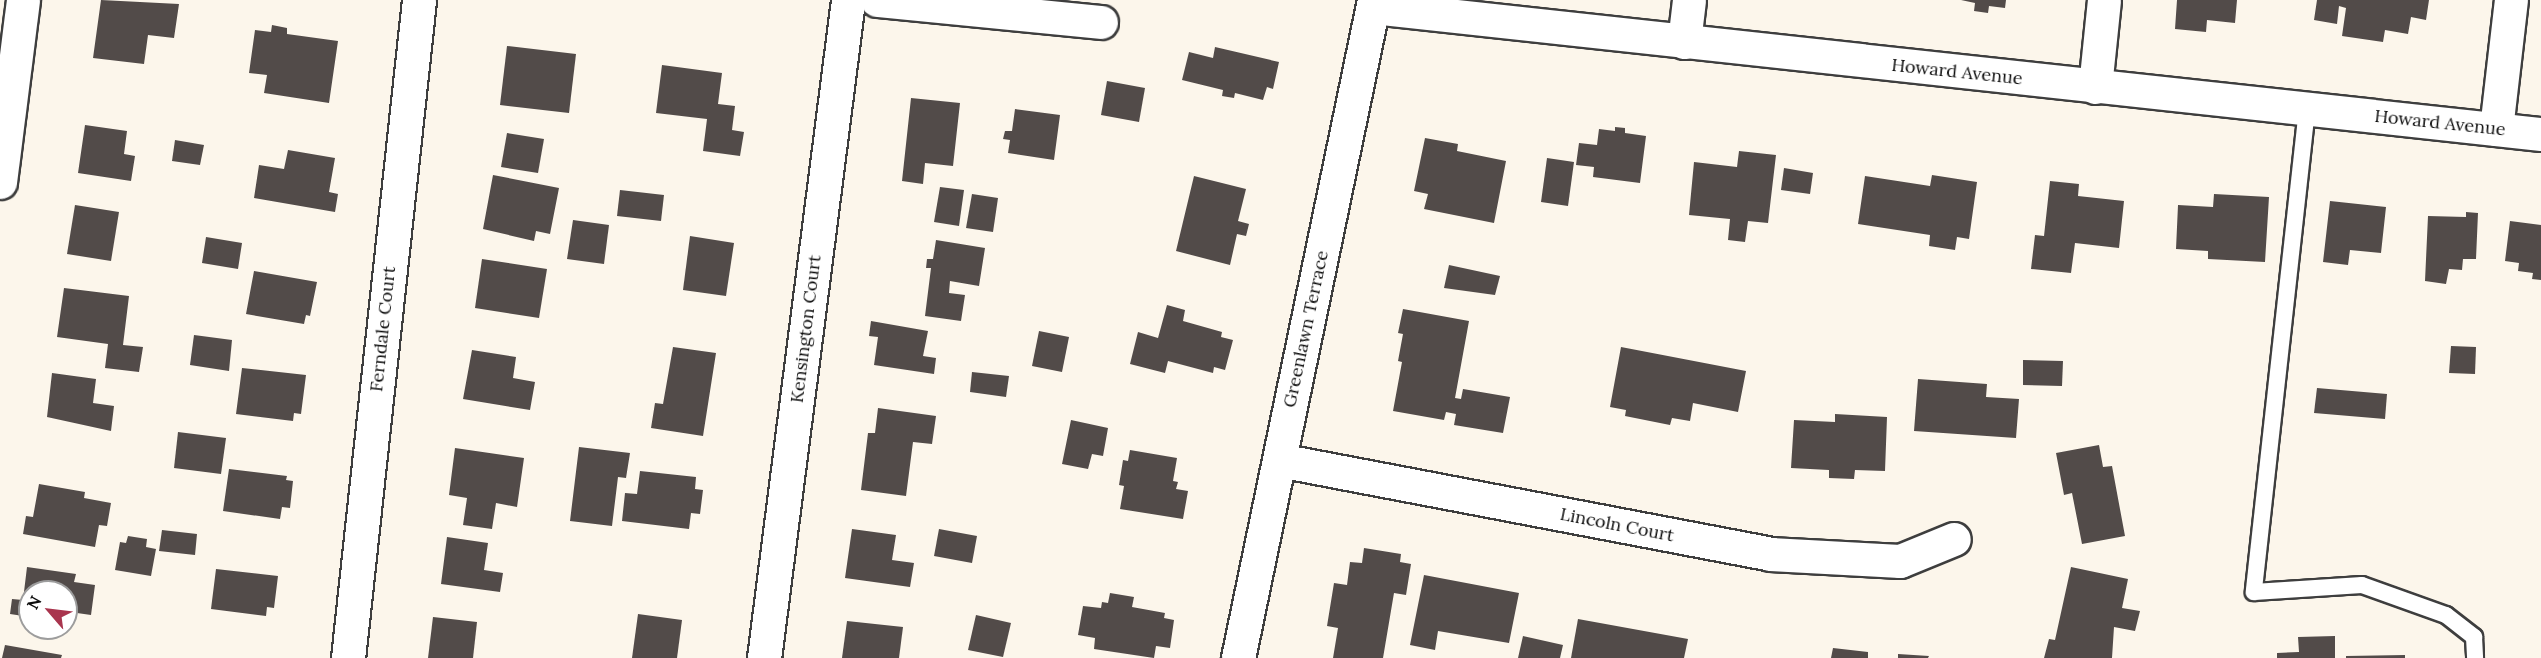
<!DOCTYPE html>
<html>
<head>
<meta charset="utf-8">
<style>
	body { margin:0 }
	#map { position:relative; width:2541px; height:658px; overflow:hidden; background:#fcf6eb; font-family:Lora,serif }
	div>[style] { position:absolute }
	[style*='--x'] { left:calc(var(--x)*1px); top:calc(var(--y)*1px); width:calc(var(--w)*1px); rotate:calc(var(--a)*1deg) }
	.building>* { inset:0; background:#524b49 }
	.roads { filter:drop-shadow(2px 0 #3e3e3e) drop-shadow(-2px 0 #3e3e3e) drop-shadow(0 2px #3e3e3e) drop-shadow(0 -2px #3e3e3e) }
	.service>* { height:16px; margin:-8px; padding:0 8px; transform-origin:8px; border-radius:8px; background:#fff }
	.minor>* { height:33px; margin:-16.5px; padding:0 16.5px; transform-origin:16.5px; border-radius:16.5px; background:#fff }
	span { translate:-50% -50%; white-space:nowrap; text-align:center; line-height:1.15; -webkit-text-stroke:6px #fff; paint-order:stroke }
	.street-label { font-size:18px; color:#0b0b0b }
	.north { position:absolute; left:18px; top:580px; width:60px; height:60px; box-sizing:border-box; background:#fff; border:2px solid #9d9d9d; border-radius:50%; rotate:298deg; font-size:16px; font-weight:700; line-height:24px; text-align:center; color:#0b0b0b }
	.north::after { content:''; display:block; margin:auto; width:21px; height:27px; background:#a9354e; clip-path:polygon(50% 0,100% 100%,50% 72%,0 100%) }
</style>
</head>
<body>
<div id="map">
	<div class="building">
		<div style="clip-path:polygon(101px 0,179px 4px,174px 38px,148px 35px,144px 64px,93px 58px)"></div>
		<div style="clip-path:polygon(1961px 0,2006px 0,2005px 8px,1989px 6px,1988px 13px,1974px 11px,1975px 3px)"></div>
		<div style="clip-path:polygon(2177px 0,2237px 0,2235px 23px,2207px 20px,2206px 32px,2175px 29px)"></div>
		<div style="clip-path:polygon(2317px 0,2429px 0,2426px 20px,2411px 17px,2408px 34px,2385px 30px,2383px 42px,2342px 36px,2346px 8px,2339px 6px,2337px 24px,2314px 20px)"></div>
		<div style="clip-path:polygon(272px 25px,287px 28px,287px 34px,338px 41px,329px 103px,264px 93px,267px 75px,249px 73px,255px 30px,271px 32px)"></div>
		<div style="clip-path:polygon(507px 46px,576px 54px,569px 113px,500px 105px)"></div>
		<div style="clip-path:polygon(1215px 47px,1279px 62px,1273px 89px,1267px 87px,1263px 100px,1235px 93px,1234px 98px,1222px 96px,1223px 90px,1182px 80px,1189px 52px,1213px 58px)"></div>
		<div style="clip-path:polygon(662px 65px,722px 73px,718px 104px,735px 106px,732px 130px,744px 132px,740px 156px,703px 151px,707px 119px,656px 113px)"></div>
		<div style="clip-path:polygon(1107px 81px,1145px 88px,1139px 122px,1101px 115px)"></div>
		<div style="clip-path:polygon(911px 98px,960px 103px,953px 166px,925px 163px,923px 184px,902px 181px)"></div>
		<div style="clip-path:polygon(1015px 109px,1060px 115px,1054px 160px,1008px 153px,1010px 140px,1003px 139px,1005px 131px,1012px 131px)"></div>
		<div style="clip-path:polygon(85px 125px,127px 131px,124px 154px,135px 156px,131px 181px,78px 173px)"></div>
		<div style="clip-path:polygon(1615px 127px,1625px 128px,1625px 133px,1646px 136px,1640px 183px,1593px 177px,1594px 167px,1576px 165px,1579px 143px,1597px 145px,1599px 129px,1615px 131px)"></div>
		<div style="clip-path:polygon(507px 133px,544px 139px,538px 173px,501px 167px)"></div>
		<div style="clip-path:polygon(1425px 138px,1458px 144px,1457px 151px,1506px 161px,1494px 223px,1424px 209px,1428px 194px,1414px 191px)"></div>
		<div style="clip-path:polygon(175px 140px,204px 145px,200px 165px,172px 161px)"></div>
		<div style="clip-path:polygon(288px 150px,335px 158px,329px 192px,338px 194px,335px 212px,254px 198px,259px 165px,284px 169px)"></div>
		<div style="clip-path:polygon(1739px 151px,1776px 155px,1768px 223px,1748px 221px,1745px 242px,1728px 240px,1730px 219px,1689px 215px,1694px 162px,1737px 167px)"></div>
		<div style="clip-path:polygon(1547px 158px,1574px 162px,1568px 206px,1541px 202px)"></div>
		<div style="clip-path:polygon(1784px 168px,1813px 173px,1810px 194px,1781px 190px)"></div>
		<div style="clip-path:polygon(493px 175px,559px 188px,550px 234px,536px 231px,534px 241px,483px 229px)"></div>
		<div style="clip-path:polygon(1932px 175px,1977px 182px,1969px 239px,1957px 237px,1955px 250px,1929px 246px,1930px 235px,1858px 224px,1865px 176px,1930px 186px)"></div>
		<div style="clip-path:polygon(1194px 176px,1246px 189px,1238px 221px,1249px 224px,1246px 236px,1237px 234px,1230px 265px,1176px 251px)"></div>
		<div style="clip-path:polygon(2050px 181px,2079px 184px,2078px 196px,2124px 201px,2119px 248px,2075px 243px,2071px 273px,2031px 269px,2035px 235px,2044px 236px)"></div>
		<div style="clip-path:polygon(940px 187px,964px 190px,959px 226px,934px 222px)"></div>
		<div style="clip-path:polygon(620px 190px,664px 195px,661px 221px,617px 216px)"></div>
		<div style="clip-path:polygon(972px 194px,998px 198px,993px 232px,966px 228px)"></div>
		<div style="clip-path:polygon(2214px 194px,2269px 197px,2265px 262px,2208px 259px,2208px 251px,2176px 249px,2178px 205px,2213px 207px)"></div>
		<div style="clip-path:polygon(2330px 201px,2386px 207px,2381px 253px,2350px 250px,2348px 265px,2323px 262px)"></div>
		<div style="clip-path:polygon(75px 205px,119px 212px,111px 261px,67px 254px)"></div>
		<div style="clip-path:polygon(2466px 212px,2478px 213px,2476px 259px,2463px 259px,2462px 270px,2449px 269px,2446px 284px,2425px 281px,2428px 216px,2466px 217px)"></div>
		<div style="clip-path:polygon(573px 220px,609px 225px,604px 264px,567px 259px)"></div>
		<div style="clip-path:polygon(2510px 221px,2541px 225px,2541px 280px,2532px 279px,2533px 273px,2518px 271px,2519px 263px,2505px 261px)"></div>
		<div style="clip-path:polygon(690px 236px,734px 243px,726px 296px,683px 290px)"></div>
		<div style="clip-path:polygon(206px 237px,242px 243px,238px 269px,202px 263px)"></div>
		<div style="clip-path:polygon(936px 240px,985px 248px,979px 286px,950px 281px,949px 293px,965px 295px,961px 321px,925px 316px,931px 268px,926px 268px,927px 259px,933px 259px)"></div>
		<div style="clip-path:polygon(482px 259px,547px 269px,539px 318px,475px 308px)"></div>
		<div style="clip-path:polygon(1449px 265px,1500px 276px,1495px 295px,1444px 288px)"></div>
		<div style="clip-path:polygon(254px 271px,317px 282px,310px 316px,306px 315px,304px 324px,246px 314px)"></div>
		<div style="clip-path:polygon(64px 288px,129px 296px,123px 345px,143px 347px,139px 372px,105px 368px,108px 344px,57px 337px)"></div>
		<div style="clip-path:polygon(1167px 305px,1185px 310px,1183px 321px,1222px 332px,1221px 337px,1233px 340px,1225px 370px,1214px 367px,1213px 373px,1168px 361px,1165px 373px,1130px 364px,1138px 332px,1158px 338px)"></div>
		<div style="clip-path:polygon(1403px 309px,1469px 321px,1455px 398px,1461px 399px,1463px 389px,1510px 397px,1503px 433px,1454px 425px,1456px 414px,1446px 412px,1444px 420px,1393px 411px,1402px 362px,1398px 361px,1403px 334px,1398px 333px)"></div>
		<div style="clip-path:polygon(871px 321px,928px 331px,923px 356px,936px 358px,934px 374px,874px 365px,878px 337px,869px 336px)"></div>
		<div style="clip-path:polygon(1039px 331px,1069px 337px,1062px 372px,1032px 366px)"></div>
		<div style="clip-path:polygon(194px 335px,232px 340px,229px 371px,190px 365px)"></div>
		<div style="clip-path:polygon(2451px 346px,2476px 347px,2475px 374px,2449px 373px)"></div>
		<div style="clip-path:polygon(673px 347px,716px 353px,703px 436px,651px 428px,655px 403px,663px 404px)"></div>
		<div style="clip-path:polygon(1621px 347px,1746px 371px,1738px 412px,1693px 403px,1690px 421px,1672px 418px,1670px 425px,1625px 416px,1626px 410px,1610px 407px)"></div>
		<div style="clip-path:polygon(472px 350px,516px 357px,513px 378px,535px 382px,530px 410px,463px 399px)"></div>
		<div style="clip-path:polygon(2023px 360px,2063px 361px,2062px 386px,2023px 385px)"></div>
		<div style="clip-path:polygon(242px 368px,306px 375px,301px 414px,294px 413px,293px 421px,236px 414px)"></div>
		<div style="clip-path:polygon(972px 372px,1009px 376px,1006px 397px,970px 392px)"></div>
		<div style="clip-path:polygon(52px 373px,96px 379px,93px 403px,114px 406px,111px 431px,47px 417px)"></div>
		<div style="clip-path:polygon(1918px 379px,1987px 384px,1986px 397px,2019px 399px,2016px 438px,1914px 431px)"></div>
		<div style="clip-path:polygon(2317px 388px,2387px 394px,2385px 419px,2314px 413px)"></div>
		<div style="clip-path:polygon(878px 408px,936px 416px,932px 444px,913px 442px,906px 496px,861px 490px,868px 433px,875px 433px)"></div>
		<div style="clip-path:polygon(1835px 414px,1887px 417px,1885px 471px,1855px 470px,1854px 479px,1829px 478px,1829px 470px,1791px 468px,1794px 420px,1835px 422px)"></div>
		<div style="clip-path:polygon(1071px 420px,1108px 428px,1103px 456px,1092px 454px,1088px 469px,1062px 464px)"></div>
		<div style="clip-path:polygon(178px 432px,226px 438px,221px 474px,174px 468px)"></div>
		<div style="clip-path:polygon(2099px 445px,2103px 467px,2112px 466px,2125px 536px,2082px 544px,2072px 493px,2064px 495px,2056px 453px)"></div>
		<div style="clip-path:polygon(579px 447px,630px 453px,626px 478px,618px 477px,612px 526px,570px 521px)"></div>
		<div style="clip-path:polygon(455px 448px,524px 458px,517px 507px,496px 503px,492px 529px,463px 525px,467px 498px,449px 495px)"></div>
		<div style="clip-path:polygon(1130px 450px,1177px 458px,1173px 481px,1178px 482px,1176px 489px,1188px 491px,1183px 519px,1120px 509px,1124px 486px,1119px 485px,1123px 460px,1128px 461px)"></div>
		<div style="clip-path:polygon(229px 469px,287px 476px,286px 480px,293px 481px,290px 508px,282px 507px,280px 519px,223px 511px)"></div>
		<div style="clip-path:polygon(640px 471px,696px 477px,695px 489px,703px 490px,700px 514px,691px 513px,689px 529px,622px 521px,625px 493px,637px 494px)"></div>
		<div style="clip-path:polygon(39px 484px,85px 492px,84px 498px,111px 503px,107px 526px,99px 525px,95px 547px,23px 534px,26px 516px,33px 517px)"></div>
		<div style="clip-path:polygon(852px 529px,896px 535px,892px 560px,914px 563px,910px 587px,845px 578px)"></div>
		<div style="clip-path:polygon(939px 529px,977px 536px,972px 563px,934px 556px)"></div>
		<div style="clip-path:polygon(162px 530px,197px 534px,195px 555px,159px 551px)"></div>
		<div style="clip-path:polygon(128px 536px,147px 539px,146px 547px,156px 549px,151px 576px,115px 570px,120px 542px,126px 543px)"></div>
		<div style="clip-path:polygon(447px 537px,488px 543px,484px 570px,503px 573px,500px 592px,441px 584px)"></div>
		<div style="clip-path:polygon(1364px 548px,1401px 554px,1400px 562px,1411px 564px,1406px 595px,1394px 593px,1383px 658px,1333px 658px,1338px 628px,1327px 626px,1334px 583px,1347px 585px,1350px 562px,1362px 563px)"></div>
		<div style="clip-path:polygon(27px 567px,76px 574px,74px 582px,95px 585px,91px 615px,70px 612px,66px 622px,66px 592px,30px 592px,30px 617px,10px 614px,12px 599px,23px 600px)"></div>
		<div style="clip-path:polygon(2071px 567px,2128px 579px,2122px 608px,2140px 611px,2135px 631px,2114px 627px,2112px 658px,2044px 658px,2049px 639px,2055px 640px)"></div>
		<div style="clip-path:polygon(216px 569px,278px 576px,274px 608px,267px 607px,266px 616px,211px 609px)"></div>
		<div style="clip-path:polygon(1424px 575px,1519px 593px,1509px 643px,1438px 631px,1435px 650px,1410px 645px)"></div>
		<div style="clip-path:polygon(1110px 593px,1134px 597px,1132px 607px,1165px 613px,1164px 618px,1174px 620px,1170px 648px,1156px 646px,1154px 658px,1094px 649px,1095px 638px,1078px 635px,1083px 606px,1101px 608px,1102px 602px,1108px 603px)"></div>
		<div style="clip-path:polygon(638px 614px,682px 620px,677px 658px,632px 658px)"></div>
		<div style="clip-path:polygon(976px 615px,1011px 623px,1003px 657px,968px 650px)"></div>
		<div style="clip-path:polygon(433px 617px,477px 622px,473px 658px,428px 658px)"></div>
		<div style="clip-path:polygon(1578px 619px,1688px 639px,1684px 658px,1571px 658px)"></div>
		<div style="clip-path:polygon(847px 621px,903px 627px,899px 658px,842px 658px)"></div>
		<div style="clip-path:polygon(1523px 636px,1563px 645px,1560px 658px,1518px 658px)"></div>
		<div style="clip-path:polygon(2335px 636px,2335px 658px,2277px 658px,2277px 653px,2299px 652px,2298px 637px)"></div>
		<div style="clip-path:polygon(5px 645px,62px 655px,61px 658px,2px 658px)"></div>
		<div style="clip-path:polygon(1833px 648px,1868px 652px,1868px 658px,1831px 658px)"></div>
		<div style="clip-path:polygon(1898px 654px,1929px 656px,1928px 658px,1898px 658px)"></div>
		<div style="clip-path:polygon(2405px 655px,2405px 658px,2346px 658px,2346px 656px)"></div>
	</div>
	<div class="roads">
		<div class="service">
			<div style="--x:2307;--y:109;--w:486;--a:96.3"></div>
			<div style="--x:2254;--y:592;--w:108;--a:-3.7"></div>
			<div style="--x:2362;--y:585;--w:89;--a:19.7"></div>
			<div style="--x:2446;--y:615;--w:36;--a:38"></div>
			<div style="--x:2474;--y:637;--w:21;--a:87"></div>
		</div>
		<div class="minor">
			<div style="--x:877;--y:0;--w:225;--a:5.6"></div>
			<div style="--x:1373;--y:7;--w:1175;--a:6.21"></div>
			<div style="--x:1684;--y:42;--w:42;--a:-83.2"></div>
			<div style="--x:2095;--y:87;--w:87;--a:-84.1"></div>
			<div style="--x:2496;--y:129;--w:130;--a:-83.4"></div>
			<div style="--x:0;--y:182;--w:183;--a:-82.8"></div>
			<div style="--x:1279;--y:460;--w:500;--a:10.8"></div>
			<div style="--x:1770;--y:554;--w:130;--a:3.1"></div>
			<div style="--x:1900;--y:561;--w:58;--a:-22.2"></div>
			<div style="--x:348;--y:658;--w:662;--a:-83.84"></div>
			<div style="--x:764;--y:658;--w:663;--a:-82.72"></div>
			<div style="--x:1238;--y:658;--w:672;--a:-78.32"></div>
		</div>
	</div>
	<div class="street-label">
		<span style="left:1957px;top:72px;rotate:6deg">Howard Avenue</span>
		<span style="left:2440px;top:123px;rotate:6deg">Howard Avenue</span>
		<span style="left:383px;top:329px;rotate:-84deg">Ferndale Court</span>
		<span style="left:806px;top:329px;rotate:-83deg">Kensington Court</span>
		<span style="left:1306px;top:329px;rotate:-78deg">Greenlawn Terrace</span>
		<span style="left:1617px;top:525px;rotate:11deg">Lincoln Court</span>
	</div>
	<div class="north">N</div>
</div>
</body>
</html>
